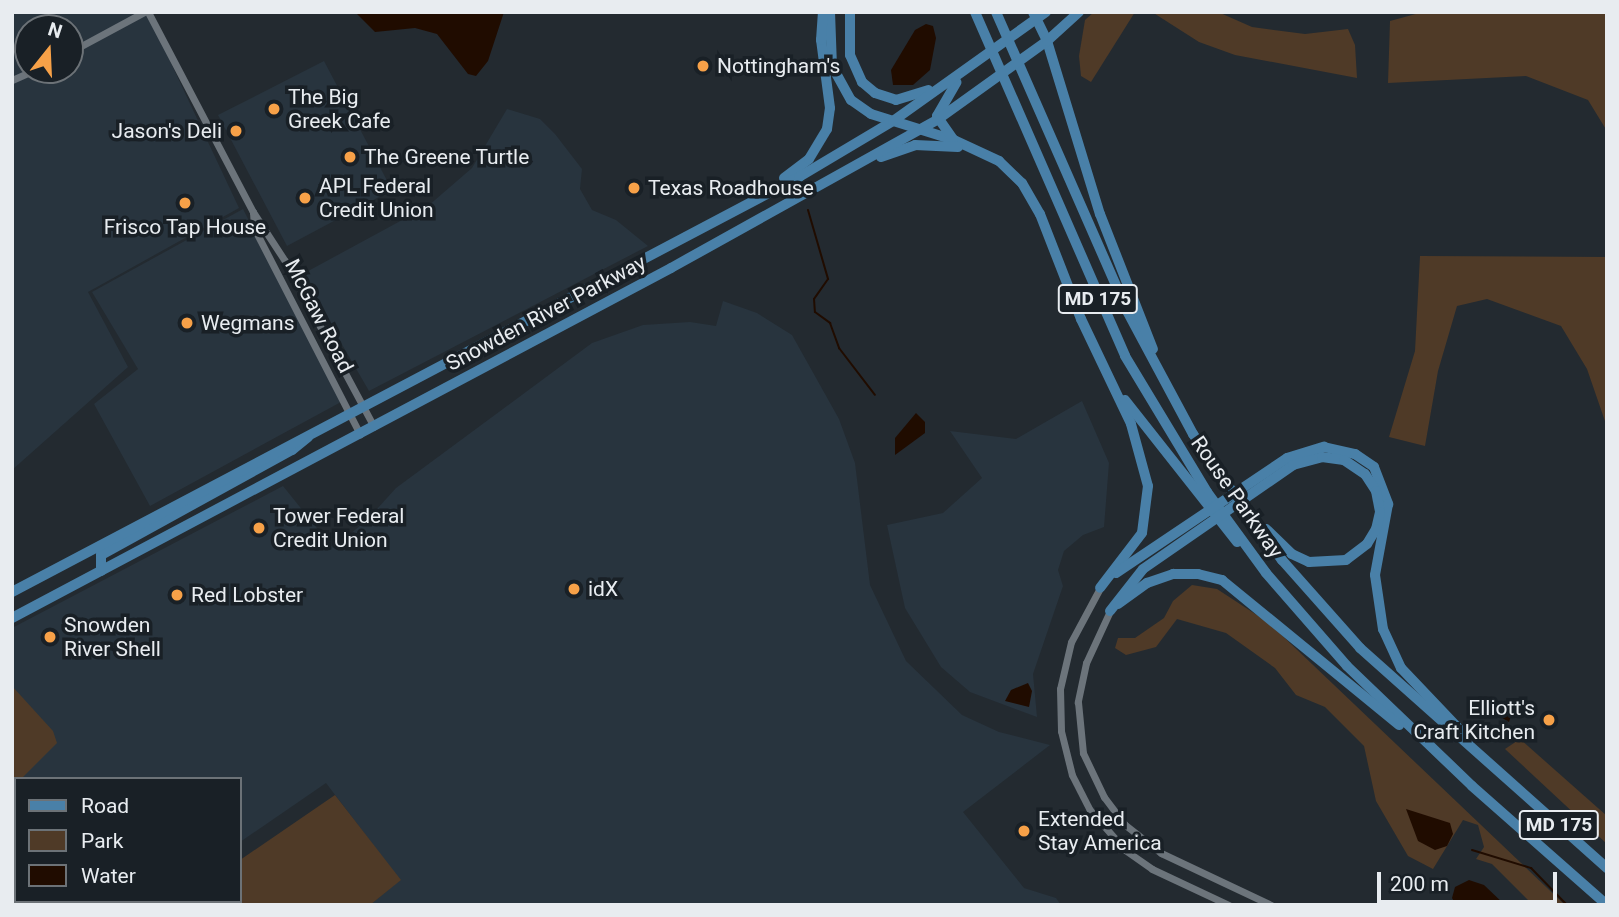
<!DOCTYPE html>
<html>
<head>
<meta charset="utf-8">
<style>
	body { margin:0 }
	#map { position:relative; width:1619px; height:917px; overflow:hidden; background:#232a30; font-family:Roboto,sans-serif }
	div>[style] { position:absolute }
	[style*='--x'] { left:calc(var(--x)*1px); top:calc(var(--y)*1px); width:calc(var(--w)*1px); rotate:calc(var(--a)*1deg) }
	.built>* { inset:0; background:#28343e }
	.green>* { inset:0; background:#4f3a27 }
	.water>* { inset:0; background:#200c00 }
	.stream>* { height:2px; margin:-1px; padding:0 1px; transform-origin:1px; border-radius:1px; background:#200c00 }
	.minor>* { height:7px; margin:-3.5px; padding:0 3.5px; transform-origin:3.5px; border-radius:3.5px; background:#6c747b }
	.major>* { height:10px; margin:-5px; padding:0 5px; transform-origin:5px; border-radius:5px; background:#4980a8 }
	.dots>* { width:19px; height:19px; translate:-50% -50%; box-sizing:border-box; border:4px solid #192026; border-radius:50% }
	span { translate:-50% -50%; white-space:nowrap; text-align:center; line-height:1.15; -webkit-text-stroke:7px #192026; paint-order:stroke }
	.shield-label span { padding:2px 5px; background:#192026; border:2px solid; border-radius:5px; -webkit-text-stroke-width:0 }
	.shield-label { font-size:19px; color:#e8ecf0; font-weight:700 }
	.poi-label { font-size:21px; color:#e8ecf0 }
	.left { translate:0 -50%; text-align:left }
	.right { translate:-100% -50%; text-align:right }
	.street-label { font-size:21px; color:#e8ecf0 }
	.frame { position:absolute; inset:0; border:14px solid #e8ecf0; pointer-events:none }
	.legend { position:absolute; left:14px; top:777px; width:228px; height:126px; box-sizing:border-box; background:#192026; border:2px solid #6c7277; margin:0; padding:9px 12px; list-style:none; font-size:21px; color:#e8ecf0 }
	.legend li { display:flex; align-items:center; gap:14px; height:35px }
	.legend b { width:35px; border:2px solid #6c7277 }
	.north { position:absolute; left:14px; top:14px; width:70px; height:70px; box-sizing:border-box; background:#192026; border:2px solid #6c7277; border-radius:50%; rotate:18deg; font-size:19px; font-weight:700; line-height:28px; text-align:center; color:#e8ecf0 }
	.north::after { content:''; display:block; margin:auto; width:24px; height:32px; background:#f7a148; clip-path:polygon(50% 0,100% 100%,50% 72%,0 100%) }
	.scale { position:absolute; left:1377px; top:872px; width:180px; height:32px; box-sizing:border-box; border:4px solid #e8ecf0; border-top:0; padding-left:9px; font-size:21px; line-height:24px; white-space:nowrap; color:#e8ecf0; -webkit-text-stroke:5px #192026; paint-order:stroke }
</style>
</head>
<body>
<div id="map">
	<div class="built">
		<div style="clip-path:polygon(evenodd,12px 12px,147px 12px,239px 208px,88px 292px,128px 367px,12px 470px,12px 12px,28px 28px,70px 28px,70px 70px,28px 70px,28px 28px)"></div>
		<div style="clip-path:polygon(324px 61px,392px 190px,287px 246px,218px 115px)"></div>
		<div style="clip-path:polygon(507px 109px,540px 119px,555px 134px,582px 169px,580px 189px,592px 210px,616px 220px,648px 246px,369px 391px,304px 279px,310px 270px,428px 206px,472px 168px)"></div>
		<div style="clip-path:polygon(243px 209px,341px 402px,150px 506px,94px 404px,138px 369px,92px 292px)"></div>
		<div style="clip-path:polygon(723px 301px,757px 313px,792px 335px,839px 419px,855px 463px,870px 585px,906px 661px,962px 715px,999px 732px,1050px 745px,963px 812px,1024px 888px,1056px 898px,1061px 905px,370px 905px,400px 880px,326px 783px,240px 842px,240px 779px,16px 779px,16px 901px,152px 901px,12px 905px,12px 628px,283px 486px,333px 548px,367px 520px,396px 488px,592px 343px,643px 325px,690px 322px,716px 326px)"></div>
		<div style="clip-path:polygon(1082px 401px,1109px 463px,1104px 527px,1083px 535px,1064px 551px,1058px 570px,1063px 586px,1033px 674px,1037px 717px,970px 692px,941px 667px,905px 608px,887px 525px,943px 513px,982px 478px,950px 431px,1016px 439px)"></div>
	</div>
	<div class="green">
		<div style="clip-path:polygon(1094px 12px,1135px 12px,1091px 82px,1081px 76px,1079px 56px,1085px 20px)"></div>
		<div style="clip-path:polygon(1152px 12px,1218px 12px,1252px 27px,1305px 34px,1348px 29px,1355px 45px,1357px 78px,1235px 55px,1199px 42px)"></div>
		<div style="clip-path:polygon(1423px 12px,1607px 12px,1607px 131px,1588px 100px,1526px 76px,1388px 83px,1390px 21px)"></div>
		<div style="clip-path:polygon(1420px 256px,1607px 257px,1607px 427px,1587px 369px,1561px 326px,1487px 299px,1457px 306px,1438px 371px,1425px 446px,1389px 437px,1415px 351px)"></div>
		<div style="clip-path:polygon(1192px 585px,1217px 589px,1269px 623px,1565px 905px,1533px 905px,1492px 864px,1476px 859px,1484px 847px,1478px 825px,1463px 820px,1433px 869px,1408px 856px,1376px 801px,1364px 746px,1325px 707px,1296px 695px,1275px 668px,1226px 633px,1177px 619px,1156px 647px,1126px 655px,1115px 648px,1118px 638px,1135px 638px,1164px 618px,1173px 601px)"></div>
		<div style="clip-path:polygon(12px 686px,53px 731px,57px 743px,23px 777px,12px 781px)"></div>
		<div style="clip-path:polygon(1520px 739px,1607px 816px,1607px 844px,1505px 749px)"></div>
		<div style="clip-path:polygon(335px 795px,401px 880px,370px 905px,174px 905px,240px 901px,240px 860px)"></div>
	</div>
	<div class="water">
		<div style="clip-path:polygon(355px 12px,504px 12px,488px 61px,476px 76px,468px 74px,437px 34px,415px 28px,375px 32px)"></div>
		<div style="clip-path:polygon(926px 24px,933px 26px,936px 38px,930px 70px,913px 85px,893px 85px,891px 70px,915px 30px)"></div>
		<div style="clip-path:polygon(916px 413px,925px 422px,925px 433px,895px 455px,895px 438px)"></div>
		<div style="clip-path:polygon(1028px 683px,1032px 691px,1029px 707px,1005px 701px,1011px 690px)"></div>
		<div style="clip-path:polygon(1492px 701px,1514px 706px,1509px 722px,1487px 709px,1486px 703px)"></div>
		<div style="clip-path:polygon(1406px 809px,1450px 823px,1453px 834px,1447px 846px,1435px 850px,1418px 841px)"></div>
		<div style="clip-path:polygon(1469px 880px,1484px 885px,1505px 905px,1456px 905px,1452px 898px,1455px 887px)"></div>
	</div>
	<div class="stream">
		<div style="--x:808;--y:210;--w:72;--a:73.8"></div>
		<div style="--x:828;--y:279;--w:24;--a:125"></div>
		<div style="--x:814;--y:299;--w:13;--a:86"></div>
		<div style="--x:815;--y:312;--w:19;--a:36"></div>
		<div style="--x:830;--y:323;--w:27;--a:70"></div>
		<div style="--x:839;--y:348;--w:59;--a:52.5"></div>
		<div style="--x:1472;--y:850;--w:62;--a:17"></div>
		<div style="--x:1531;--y:868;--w:52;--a:45.8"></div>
	</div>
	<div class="minor">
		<div style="--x:148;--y:12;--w:226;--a:62.3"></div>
		<div style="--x:253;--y:212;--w:59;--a:56.9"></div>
		<div style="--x:285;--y:261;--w:188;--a:61.8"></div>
		<div style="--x:70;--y:52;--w:84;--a:-28.4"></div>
		<div style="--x:12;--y:80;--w:24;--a:-24"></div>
		<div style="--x:253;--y:212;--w:16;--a:86"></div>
		<div style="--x:254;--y:228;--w:232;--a:62.8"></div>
		<div style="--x:1100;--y:588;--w:61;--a:118.2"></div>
		<div style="--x:1071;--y:642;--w:48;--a:103.2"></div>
		<div style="--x:1060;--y:689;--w:42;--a:88.6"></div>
		<div style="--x:1061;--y:731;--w:45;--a:76"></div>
		<div style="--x:1072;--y:775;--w:39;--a:63"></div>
		<div style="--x:1090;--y:810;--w:53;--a:48.8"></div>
		<div style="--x:1125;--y:850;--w:33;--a:35"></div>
		<div style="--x:1152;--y:869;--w:85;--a:25.1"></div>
		<div style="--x:1110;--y:611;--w:57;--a:114.8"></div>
		<div style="--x:1086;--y:663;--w:40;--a:102"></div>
		<div style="--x:1078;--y:702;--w:51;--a:84.4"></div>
		<div style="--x:1083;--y:753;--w:49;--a:64.5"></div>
		<div style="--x:1104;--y:797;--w:34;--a:53"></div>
		<div style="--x:1124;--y:824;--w:47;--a:38.1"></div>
		<div style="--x:1161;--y:853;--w:122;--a:25.3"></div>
	</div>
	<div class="major">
		<div style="--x:830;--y:12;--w:54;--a:87.9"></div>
		<div style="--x:832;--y:66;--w:39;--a:61"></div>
		<div style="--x:851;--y:100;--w:24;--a:35"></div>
		<div style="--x:871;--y:114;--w:87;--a:17.4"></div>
		<div style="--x:954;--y:140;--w:50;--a:25"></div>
		<div style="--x:999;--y:161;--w:32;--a:44"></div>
		<div style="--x:1022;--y:183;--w:36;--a:60"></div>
		<div style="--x:1040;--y:214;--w:113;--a:68.7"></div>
		<div style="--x:1081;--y:319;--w:116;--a:64.5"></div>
		<div style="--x:1131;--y:424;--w:64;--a:74.7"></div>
		<div style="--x:1148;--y:486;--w:47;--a:97.3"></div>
		<div style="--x:1142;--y:533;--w:69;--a:127.4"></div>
		<div style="--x:850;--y:12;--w:43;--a:90"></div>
		<div style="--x:850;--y:55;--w:30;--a:66"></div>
		<div style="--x:862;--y:82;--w:17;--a:40"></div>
		<div style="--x:875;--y:93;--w:22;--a:18"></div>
		<div style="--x:896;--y:100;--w:34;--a:-17"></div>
		<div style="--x:975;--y:12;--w:375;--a:66.4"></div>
		<div style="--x:1125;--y:356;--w:159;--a:58.9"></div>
		<div style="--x:1207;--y:492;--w:100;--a:53.9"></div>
		<div style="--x:1266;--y:573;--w:123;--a:48.9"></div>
		<div style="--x:1347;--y:666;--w:173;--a:43.8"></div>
		<div style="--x:1472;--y:786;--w:180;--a:41.4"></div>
		<div style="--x:996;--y:12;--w:326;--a:66.3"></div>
		<div style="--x:1127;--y:311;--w:140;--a:61.8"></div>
		<div style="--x:1193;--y:434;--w:55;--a:56"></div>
		<div style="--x:1224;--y:480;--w:99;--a:54.1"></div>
		<div style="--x:1282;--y:560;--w:118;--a:48.4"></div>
		<div style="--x:1360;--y:648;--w:331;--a:41.7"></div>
		<div style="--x:1033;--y:12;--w:32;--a:64"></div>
		<div style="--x:1047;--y:41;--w:181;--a:73"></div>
		<div style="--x:1100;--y:214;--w:145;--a:68.6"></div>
		<div style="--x:953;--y:139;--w:28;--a:-125"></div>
		<div style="--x:937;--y:116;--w:39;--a:-60"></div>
		<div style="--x:881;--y:157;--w:36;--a:-19"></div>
		<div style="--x:915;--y:145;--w:43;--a:2.7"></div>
		<div style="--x:784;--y:178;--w:31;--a:-37"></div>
		<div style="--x:809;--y:159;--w:35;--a:-59"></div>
		<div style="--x:827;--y:129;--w:21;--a:-82"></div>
		<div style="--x:830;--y:108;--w:69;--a:-97.5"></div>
		<div style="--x:821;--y:40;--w:28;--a:-86"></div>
		<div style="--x:1125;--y:400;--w:181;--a:51.7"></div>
		<div style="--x:101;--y:571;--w:16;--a:-90"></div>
		<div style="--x:101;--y:555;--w:218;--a:-28.8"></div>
		<div style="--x:292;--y:450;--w:21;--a:-39"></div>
		<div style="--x:1116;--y:573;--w:206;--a:-33.9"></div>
		<div style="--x:1287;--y:458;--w:39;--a:-17"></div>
		<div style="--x:1324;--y:447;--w:32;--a:13"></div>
		<div style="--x:1355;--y:454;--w:23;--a:34"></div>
		<div style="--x:1374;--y:467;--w:40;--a:69"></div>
		<div style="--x:1388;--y:504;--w:72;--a:100.4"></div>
		<div style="--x:1375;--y:575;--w:55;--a:81.6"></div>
		<div style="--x:1383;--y:629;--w:43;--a:65.2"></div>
		<div style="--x:1401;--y:668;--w:90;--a:46.4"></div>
		<div style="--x:12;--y:592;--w:890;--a:-27.8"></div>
		<div style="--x:799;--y:177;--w:109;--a:-30.8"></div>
		<div style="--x:893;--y:121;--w:188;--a:-35.5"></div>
		<div style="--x:1118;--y:604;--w:36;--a:-36"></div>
		<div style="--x:1147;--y:583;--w:28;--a:-19"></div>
		<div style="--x:1173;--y:574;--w:25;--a:0"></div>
		<div style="--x:1198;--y:574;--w:25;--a:14"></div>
		<div style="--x:1222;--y:580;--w:229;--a:39.3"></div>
		<div style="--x:1110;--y:611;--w:53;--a:-51.8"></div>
		<div style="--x:1143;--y:569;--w:183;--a:-34.7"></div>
		<div style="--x:1293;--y:465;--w:30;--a:-15"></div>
		<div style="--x:1322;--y:457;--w:22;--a:8"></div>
		<div style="--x:1344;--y:460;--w:25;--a:34"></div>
		<div style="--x:1365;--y:474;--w:20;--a:57"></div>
		<div style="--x:1376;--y:491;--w:21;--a:79"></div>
		<div style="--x:1380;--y:512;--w:17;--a:103"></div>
		<div style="--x:1376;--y:529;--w:17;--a:121"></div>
		<div style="--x:1367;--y:544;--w:26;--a:143"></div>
		<div style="--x:1346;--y:560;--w:37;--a:177"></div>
		<div style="--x:1309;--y:562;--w:19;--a:-155"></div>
		<div style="--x:1292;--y:554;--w:36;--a:-136"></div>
		<div style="--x:12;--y:618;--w:746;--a:-27.97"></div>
		<div style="--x:671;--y:268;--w:304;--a:-29.1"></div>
		<div style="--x:937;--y:120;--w:135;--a:-35.7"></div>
		<div style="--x:1047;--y:41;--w:43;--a:-42.2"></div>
	</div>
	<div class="dots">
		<div style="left:703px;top:66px;background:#f7a148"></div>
		<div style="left:274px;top:109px;background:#f7a148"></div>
		<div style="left:236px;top:131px;background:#f7a148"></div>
		<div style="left:350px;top:157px;background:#f7a148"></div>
		<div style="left:634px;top:188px;background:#f7a148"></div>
		<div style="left:305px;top:198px;background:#f7a148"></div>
		<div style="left:185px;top:203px;background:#f7a148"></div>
		<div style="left:187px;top:323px;background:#f7a148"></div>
		<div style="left:259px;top:528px;background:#f7a148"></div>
		<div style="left:574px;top:589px;background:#f7a148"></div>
		<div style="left:177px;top:595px;background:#f7a148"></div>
		<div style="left:50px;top:637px;background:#f7a148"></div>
		<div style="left:1549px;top:720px;background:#f7a148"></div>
		<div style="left:1024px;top:831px;background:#f7a148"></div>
	</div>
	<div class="shield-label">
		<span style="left:1098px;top:299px">MD 175</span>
		<span style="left:1559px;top:825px">MD 175</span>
	</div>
	<div class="poi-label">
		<span class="left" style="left:717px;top:66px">Nottingham's</span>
		<span class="left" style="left:288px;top:109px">The Big<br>Greek Cafe</span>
		<span class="right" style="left:222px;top:131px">Jason's Deli</span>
		<span class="left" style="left:364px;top:157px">The Greene Turtle</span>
		<span class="left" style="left:319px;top:198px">APL Federal<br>Credit Union</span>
		<span class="left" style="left:648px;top:188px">Texas Roadhouse</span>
		<span style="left:185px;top:227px">Frisco Tap House</span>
		<span class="left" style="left:201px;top:323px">Wegmans</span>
		<span class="left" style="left:273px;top:528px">Tower Federal<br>Credit Union</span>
		<span class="left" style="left:588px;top:589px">idX</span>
		<span class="left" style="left:191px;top:595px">Red Lobster</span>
		<span class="left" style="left:64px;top:637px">Snowden<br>River Shell</span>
		<span class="right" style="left:1535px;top:720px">Elliott's<br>Craft Kitchen</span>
		<span class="left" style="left:1038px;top:831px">Extended<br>Stay America</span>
	</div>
	<div class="street-label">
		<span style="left:546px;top:313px;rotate:-28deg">Snowden River Parkway</span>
		<span style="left:319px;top:316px;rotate:63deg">McGaw Road</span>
		<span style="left:1237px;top:497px;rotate:55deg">Rouse Parkway</span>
	</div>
	<div class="frame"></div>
	<ul class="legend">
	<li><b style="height:9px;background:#4980a8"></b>Road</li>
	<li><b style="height:19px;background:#4f3a27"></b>Park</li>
	<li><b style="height:19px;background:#200c00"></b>Water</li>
	</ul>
	<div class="north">N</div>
	<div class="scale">200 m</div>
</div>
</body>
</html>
